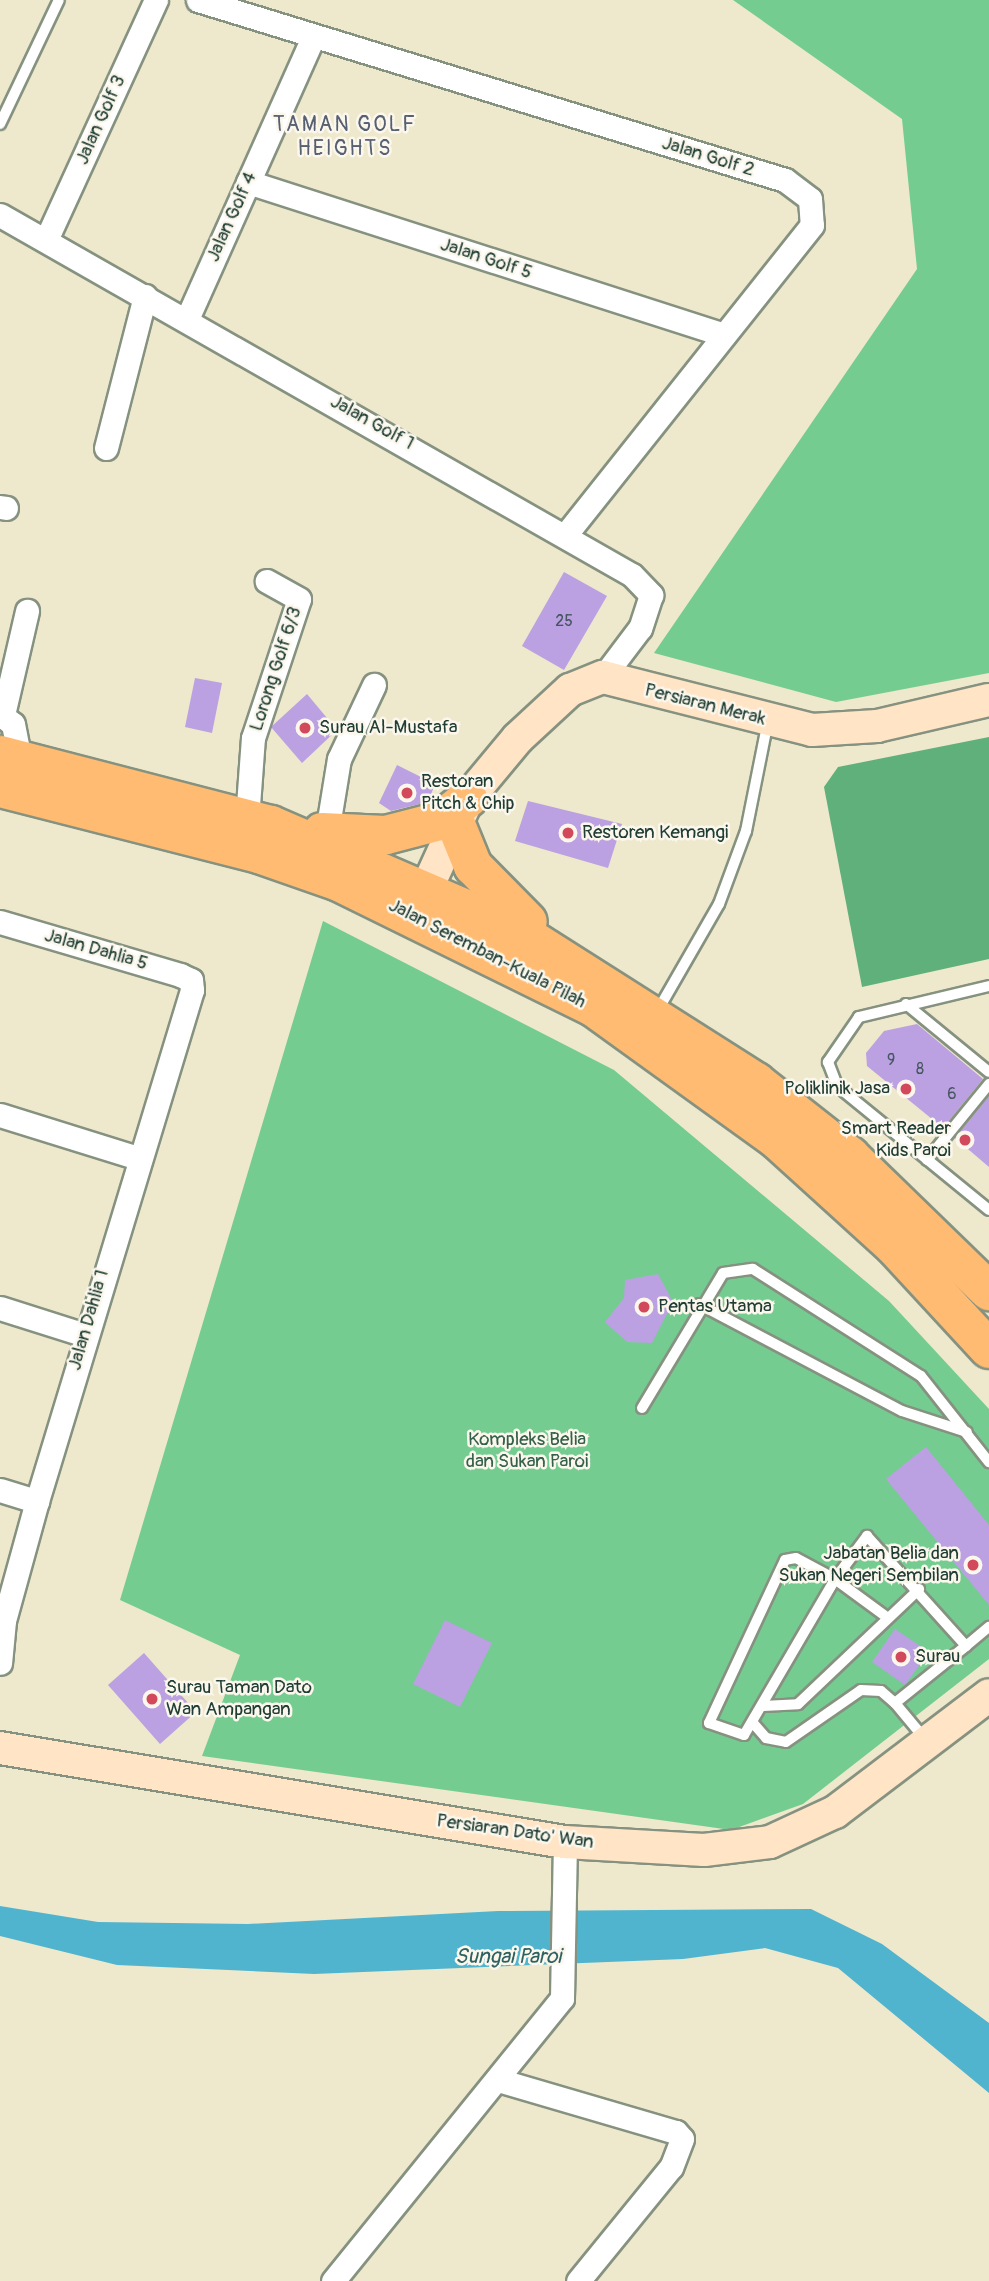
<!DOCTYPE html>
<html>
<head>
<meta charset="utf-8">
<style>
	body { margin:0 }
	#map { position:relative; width:989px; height:2281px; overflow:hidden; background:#eee8cc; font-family:Pangolin,sans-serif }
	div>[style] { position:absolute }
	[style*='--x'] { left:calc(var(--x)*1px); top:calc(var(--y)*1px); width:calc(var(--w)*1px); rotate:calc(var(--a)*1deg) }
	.green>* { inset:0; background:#75cc91 }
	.forest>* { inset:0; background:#60b07b }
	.water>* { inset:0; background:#50b4cf }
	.building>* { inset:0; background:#bba0e2 }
	.roads { filter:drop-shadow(2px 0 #869280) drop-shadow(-2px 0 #869280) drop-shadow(0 2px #869280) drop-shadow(0 -2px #869280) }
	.lane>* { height:10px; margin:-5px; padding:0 5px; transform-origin:5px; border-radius:5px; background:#fff }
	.street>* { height:23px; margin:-11.5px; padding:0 11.5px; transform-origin:11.5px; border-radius:11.5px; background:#fff }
	.secondary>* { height:32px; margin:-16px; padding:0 16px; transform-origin:16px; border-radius:16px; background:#ffe4c6 }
	.highway>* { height:38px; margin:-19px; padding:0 19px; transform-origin:19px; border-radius:19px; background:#ffbb71 }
	.dots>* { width:19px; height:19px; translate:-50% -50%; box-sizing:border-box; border:4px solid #fbf7ec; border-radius:50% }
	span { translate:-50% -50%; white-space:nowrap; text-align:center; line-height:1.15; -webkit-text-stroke:5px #fbf7ec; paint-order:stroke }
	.number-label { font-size:16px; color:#465660 }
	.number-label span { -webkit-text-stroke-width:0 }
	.street-label { font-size:19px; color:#1f3d34 }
	.poi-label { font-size:19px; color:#1f3d34 }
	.left { translate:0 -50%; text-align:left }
	.right { translate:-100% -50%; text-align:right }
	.park-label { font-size:19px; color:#34614b }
	.neighbourhood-label { font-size:21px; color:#566071; letter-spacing:2px }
	.water-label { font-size:21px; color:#2e6162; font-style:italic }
</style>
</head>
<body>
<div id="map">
	<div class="green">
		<div style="clip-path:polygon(733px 0,989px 0,989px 673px,836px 702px,654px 653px,917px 269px,902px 119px)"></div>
		<div style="clip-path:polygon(323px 921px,614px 1070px,889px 1301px,989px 1409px,989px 1659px,803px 1804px,731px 1830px,202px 1756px,240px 1655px,120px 1600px)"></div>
	</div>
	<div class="forest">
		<div style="clip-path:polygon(989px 737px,989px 959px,862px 987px,824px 787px,838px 767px)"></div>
	</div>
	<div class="water">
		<div style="clip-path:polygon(0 1906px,98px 1922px,248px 1924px,498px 1911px,811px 1909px,882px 1944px,989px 2023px,989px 2093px,838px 1968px,765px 1948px,683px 1959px,314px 1974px,117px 1965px,0 1936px)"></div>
	</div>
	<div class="building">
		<div style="clip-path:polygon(564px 572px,607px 596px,564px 670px,522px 646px)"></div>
		<div style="clip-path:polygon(195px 678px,222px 683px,212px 733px,185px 727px)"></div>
		<div style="clip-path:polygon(307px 694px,337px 730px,302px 763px,271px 727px)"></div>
		<div style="clip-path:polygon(397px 765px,435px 784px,428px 802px,391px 811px,379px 803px)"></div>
		<div style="clip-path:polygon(528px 801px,622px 824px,608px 868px,515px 841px)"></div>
		<div style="clip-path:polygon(917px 1024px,983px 1079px,943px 1128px,867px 1066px,866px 1053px,884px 1031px)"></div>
		<div style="clip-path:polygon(989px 1096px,989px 1167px,955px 1138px)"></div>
		<div style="clip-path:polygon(658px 1274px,673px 1302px,652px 1343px,627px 1342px,605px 1322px,624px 1298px,625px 1280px)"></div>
		<div style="clip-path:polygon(926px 1447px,989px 1525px,989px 1605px,886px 1479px)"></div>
		<div style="clip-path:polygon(445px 1620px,492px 1643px,460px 1707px,413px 1684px)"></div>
		<div style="clip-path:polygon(895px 1629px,929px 1652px,905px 1685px,872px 1662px)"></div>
		<div style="clip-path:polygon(144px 1653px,196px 1712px,160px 1744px,108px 1685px)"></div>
	</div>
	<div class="roads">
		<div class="lane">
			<div style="--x:0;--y:124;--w:137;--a:-64.6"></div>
			<div style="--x:989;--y:986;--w:134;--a:166.6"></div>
			<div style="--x:859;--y:1017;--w:55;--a:124.6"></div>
			<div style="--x:828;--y:1062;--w:26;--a:69"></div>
			<div style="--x:837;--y:1086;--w:196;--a:39.2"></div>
			<div style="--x:906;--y:1004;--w:107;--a:39.3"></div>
			<div style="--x:658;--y:1010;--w:122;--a:-60.1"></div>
			<div style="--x:719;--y:904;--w:78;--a:-69.7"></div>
			<div style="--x:746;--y:831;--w:112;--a:-78.7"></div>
			<div style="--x:927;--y:1160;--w:98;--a:-50.8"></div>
			<div style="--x:699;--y:1304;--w:229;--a:27.8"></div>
			<div style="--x:902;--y:1411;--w:68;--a:17.9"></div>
			<div style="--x:642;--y:1408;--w:157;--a:-59"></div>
			<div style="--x:723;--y:1273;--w:30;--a:-8"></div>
			<div style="--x:753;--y:1269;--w:199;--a:32.5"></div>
			<div style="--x:921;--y:1376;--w:110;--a:51.7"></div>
			<div style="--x:888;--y:1618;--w:66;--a:-143.7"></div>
			<div style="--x:835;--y:1579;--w:44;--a:-151.7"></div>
			<div style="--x:796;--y:1558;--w:11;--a:170"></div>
			<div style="--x:785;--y:1560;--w:180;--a:115"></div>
			<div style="--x:709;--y:1723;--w:37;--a:19"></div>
			<div style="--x:744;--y:1735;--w:181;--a:-59.7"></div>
			<div style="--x:835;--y:1579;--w:54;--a:-53.3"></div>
			<div style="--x:867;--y:1536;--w:148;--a:48"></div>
			<div style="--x:966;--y:1646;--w:30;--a:-40"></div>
			<div style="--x:763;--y:1706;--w:35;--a:-3"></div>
			<div style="--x:798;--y:1704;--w:167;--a:-43.5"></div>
			<div style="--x:753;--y:1723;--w:20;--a:49"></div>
			<div style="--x:766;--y:1738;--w:20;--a:11"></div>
			<div style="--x:786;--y:1742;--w:91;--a:-34.7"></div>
			<div style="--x:861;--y:1690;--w:20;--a:3"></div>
			<div style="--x:881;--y:1691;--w:18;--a:41"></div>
			<div style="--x:925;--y:1739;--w:47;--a:-129.8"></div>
			<div style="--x:895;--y:1703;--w:91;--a:-38.8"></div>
		</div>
		<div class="street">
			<div style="--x:198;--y:0;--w:614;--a:17.05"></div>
			<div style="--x:785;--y:180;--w:31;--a:37"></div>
			<div style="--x:810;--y:199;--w:26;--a:86"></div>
			<div style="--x:812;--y:225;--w:395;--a:128.5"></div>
			<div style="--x:248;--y:182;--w:500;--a:17.8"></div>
			<div style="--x:0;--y:215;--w:727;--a:29.67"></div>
			<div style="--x:632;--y:575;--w:28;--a:46"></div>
			<div style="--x:651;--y:595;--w:35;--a:108"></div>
			<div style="--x:640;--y:628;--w:61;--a:127.1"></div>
			<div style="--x:46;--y:240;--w:264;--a:-65.4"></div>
			<div style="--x:187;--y:319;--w:307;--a:-65.9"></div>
			<div style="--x:106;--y:448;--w:157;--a:-75.6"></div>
			<div style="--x:0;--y:507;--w:6;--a:9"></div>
			<div style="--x:0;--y:714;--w:16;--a:38"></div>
			<div style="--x:13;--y:724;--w:37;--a:79"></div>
			<div style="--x:3;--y:715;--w:107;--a:-77"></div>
			<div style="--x:247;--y:819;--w:81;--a:-85.8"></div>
			<div style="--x:253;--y:738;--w:146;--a:-71.7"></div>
			<div style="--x:299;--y:599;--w:37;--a:-151"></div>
			<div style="--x:327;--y:832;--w:74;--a:-80.7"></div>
			<div style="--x:339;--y:759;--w:82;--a:-64.7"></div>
			<div style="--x:0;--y:922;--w:188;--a:16.4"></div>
			<div style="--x:180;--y:975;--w:12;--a:24"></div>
			<div style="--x:191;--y:980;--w:10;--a:84"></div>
			<div style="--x:192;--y:990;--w:534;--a:106.87"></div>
			<div style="--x:37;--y:1501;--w:124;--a:105.4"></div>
			<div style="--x:4;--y:1621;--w:42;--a:95.4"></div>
			<div style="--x:0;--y:1115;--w:145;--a:17.3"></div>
			<div style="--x:0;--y:1308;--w:89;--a:17.6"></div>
			<div style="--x:0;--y:1490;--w:39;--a:17"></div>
			<div style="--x:498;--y:2080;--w:185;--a:16.3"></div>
			<div style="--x:676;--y:2132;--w:9;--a:49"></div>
			<div style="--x:682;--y:2139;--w:30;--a:111"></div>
			<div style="--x:671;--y:2167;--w:147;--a:129.2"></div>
			<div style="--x:333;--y:2281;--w:364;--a:-51"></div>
			<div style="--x:562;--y:1998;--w:156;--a:-88.9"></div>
		</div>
		<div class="secondary">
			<div style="--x:416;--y:912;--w:125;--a:-65.5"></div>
			<div style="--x:468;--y:798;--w:78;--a:-50.2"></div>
			<div style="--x:518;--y:738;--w:71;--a:-42.7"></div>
			<div style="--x:570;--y:690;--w:35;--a:-22"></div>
			<div style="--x:603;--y:677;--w:216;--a:14.2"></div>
			<div style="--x:812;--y:730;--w:65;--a:-3.5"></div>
			<div style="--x:877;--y:726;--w:115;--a:-13.1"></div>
			<div style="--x:0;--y:1748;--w:573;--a:9.45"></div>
			<div style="--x:565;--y:1842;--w:139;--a:3.3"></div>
			<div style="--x:704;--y:1850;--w:66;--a:-6.9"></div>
			<div style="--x:770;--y:1842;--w:72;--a:-24.8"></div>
			<div style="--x:835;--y:1812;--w:193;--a:-37.2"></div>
		</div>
		<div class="highway">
			<div style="--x:0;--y:755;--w:280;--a:14.5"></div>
			<div style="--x:271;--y:825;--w:271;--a:23.3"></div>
			<div style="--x:520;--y:932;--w:280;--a:32.4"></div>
			<div style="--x:756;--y:1082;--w:120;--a:38.2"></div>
			<div style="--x:850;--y:1156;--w:194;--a:44.2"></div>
			<div style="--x:0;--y:788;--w:267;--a:14.3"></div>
			<div style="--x:259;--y:854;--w:85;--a:19.3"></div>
			<div style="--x:339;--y:882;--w:283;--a:26.2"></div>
			<div style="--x:593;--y:1007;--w:226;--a:35.8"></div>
			<div style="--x:776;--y:1139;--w:159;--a:42.2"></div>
			<div style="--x:894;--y:1246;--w:140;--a:47.3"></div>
			<div style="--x:455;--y:822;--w:48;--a:67.8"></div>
			<div style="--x:473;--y:866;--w:78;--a:45.5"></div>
			<div style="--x:322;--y:832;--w:64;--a:2.7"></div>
			<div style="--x:386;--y:835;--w:56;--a:-14.5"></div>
			<div style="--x:440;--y:821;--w:36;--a:-39"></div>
		</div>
	</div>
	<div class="dots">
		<div style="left:305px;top:728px;background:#d1495b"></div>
		<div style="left:407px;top:793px;background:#d1495b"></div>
		<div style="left:568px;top:833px;background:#d1495b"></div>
		<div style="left:906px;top:1089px;background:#d1495b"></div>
		<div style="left:965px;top:1140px;background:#d1495b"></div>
		<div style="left:644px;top:1307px;background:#d1495b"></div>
		<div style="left:973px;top:1565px;background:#d1495b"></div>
		<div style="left:901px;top:1657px;background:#d1495b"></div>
		<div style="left:152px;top:1699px;background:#d1495b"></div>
	</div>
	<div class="number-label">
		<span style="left:564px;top:621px">25</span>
		<span style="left:891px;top:1060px">9</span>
		<span style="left:920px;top:1069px">8</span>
		<span style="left:952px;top:1094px">6</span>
	</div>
	<div class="street-label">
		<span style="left:101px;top:120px;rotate:-66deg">Jalan Golf 3</span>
		<span style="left:708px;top:157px;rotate:17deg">Jalan Golf 2</span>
		<span style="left:232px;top:217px;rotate:-66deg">Jalan Golf 4</span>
		<span style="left:486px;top:259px;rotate:18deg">Jalan Golf 5</span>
		<span style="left:372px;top:423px;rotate:29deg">Jalan Golf 1</span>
		<span style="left:276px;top:669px;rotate:-72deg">Lorong Golf 6/3</span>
		<span style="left:705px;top:705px;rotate:14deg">Persiaran Merak</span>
		<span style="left:96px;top:950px;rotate:16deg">Jalan Dahlia 5</span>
		<span style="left:487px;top:954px;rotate:27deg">Jalan Seremban-Kuala Pilah</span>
		<span style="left:89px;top:1320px;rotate:-74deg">Jalan Dahlia 1</span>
		<span style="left:515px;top:1832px;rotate:8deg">Persiaran Dato' Wan</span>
	</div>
	<div class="poi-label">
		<span class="left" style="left:319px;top:728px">Surau Al-Mustafa</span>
		<span class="left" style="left:421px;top:793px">Restoran<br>Pitch &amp; Chip</span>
		<span class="left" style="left:582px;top:833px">Restoren Kemangi</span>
		<span class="right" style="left:890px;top:1089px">Poliklinik Jasa</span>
		<span class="right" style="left:951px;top:1140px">Smart Reader<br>Kids Paroi</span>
		<span class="left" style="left:658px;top:1307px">Pentas Utama</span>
		<span class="right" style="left:959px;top:1565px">Jabatan Belia dan<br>Sukan Negeri Sembilan</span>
		<span class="left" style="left:915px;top:1657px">Surau</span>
		<span class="left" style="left:166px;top:1699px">Surau Taman Dato<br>Wan Ampangan</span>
	</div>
	<div class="park-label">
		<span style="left:527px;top:1451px">Kompleks Belia<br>dan Sukan Paroi</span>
	</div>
	<div class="neighbourhood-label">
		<span style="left:345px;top:137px">TAMAN GOLF<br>HEIGHTS</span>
	</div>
	<div class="water-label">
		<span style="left:508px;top:1957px">Sungai Paroi</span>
	</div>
</div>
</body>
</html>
